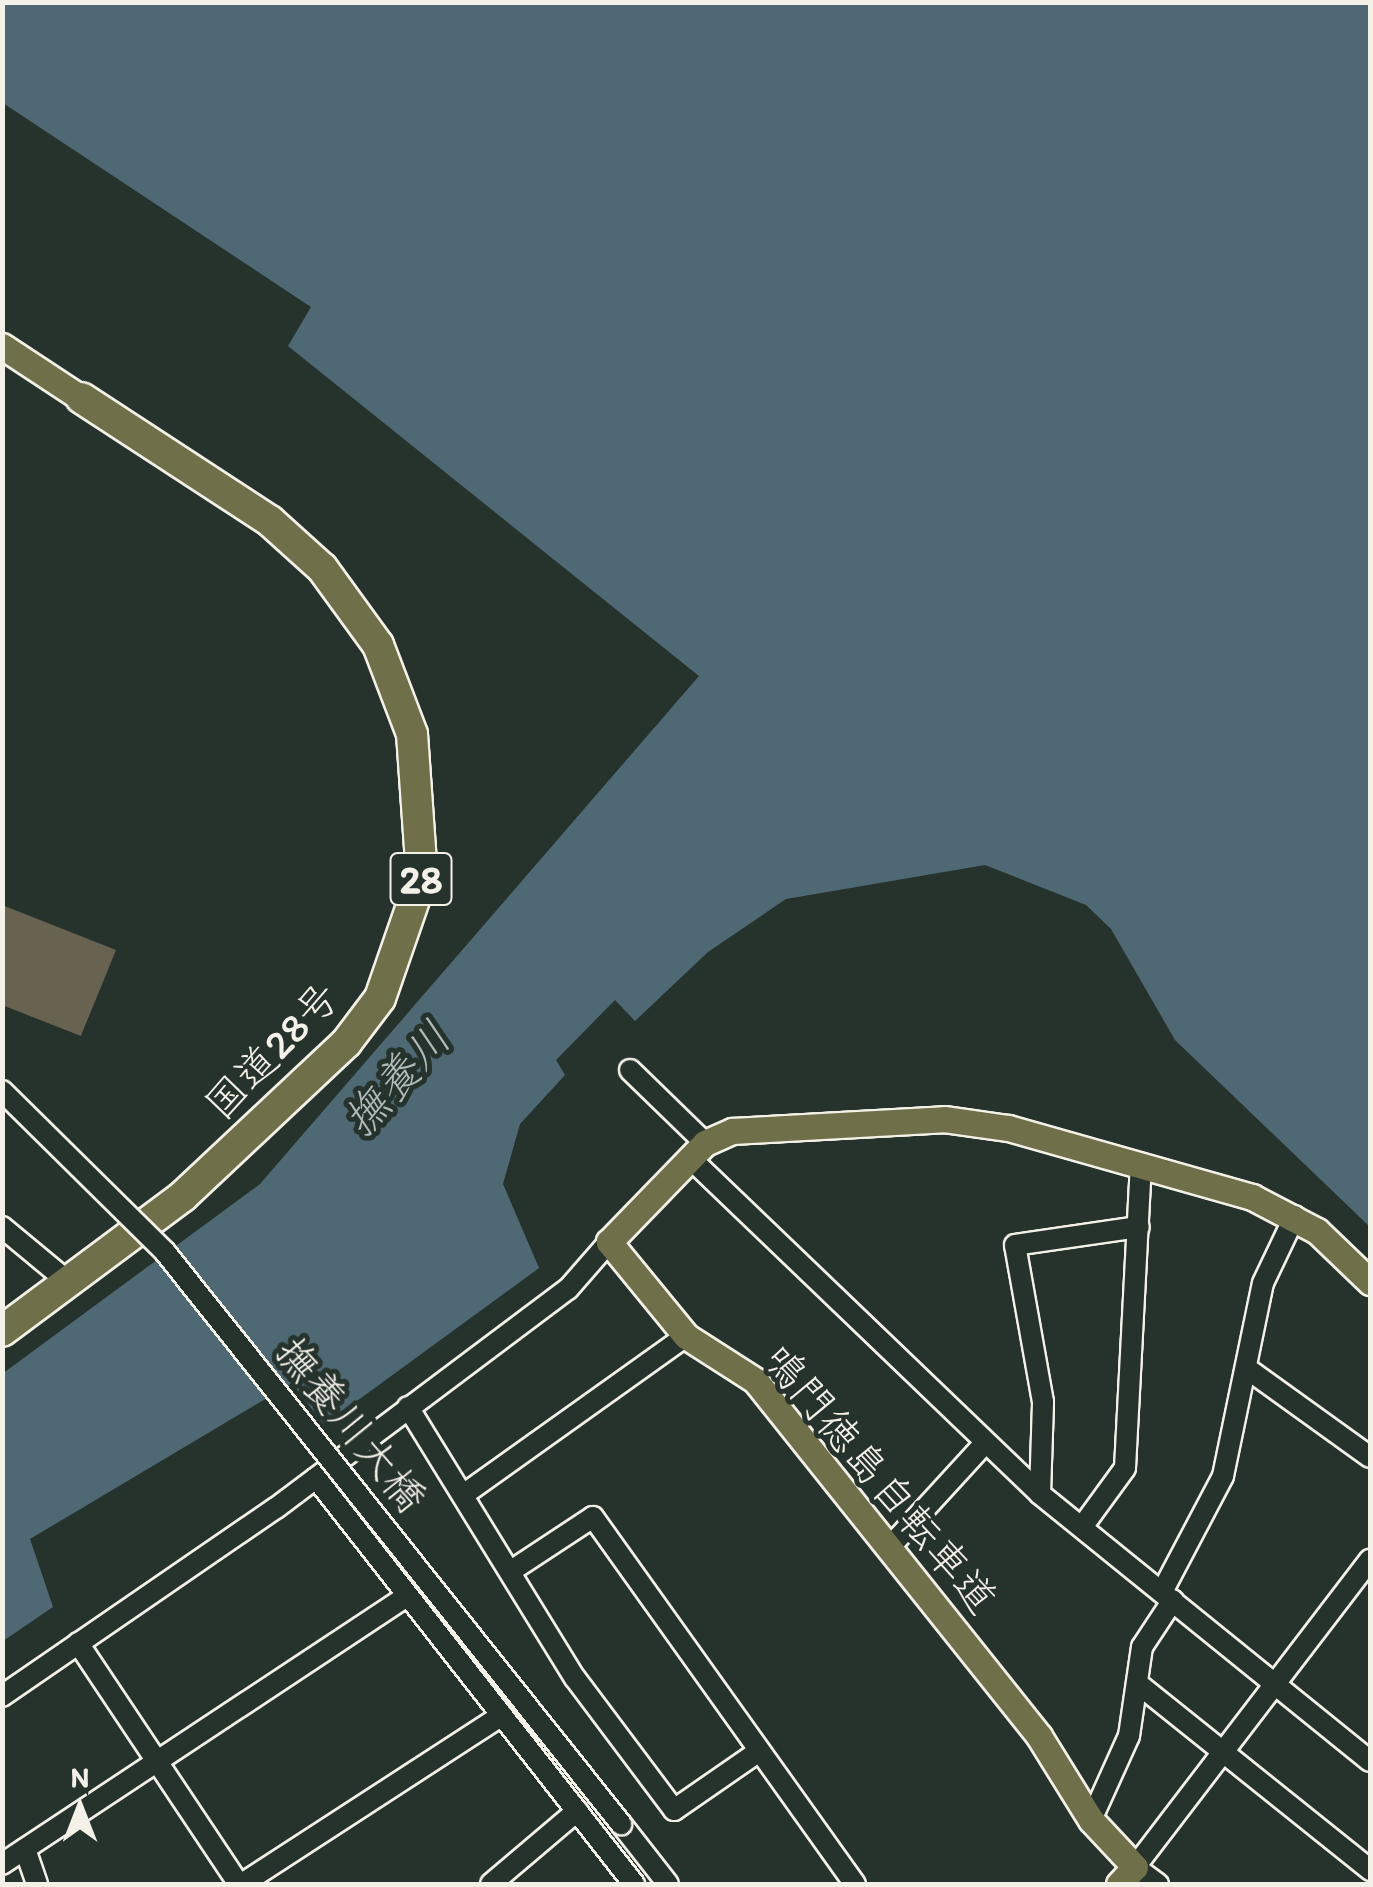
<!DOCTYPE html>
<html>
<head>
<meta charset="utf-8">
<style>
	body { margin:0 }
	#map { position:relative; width:1373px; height:1887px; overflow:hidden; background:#26332d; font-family:Itim,"Klee One",sans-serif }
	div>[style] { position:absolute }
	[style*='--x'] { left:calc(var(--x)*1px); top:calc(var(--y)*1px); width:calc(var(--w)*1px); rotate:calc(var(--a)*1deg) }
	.water>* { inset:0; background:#4f6974 }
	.shadow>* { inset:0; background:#0007 }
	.building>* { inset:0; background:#686251 }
	.roads { filter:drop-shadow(2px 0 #f4f1e8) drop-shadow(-2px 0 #f4f1e8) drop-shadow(0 2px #f4f1e8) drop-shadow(0 -2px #f4f1e8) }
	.minor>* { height:20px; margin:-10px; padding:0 10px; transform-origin:10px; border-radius:10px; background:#26332d }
	.major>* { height:25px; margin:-12.5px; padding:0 12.5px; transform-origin:12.5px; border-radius:12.5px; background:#6f704a }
	.highway>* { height:30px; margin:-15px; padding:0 15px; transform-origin:15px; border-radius:15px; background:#6f704a }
	.bridges { filter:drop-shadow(2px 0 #f4f1e8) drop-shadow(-2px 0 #f4f1e8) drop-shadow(0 2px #f4f1e8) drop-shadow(0 -2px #f4f1e8) }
	.minor-bridge>* { height:20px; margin:-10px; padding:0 10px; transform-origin:10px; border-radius:10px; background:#26332d }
	span { translate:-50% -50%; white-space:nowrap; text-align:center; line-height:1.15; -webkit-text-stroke:10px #26332d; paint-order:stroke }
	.shield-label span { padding:2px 8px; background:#26332d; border:2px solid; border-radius:8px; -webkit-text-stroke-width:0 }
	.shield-label { font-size:40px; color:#f4f1e8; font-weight:700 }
	.street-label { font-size:42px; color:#f4f1e8 }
	.water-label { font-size:45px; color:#b2bbba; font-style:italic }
	.frame { position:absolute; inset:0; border:5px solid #f4f1e8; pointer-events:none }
	.north { position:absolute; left:30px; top:1757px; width:100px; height:100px; -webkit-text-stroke:8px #26332d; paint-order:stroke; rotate:0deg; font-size:28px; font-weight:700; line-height:40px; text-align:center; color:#f4f1e8 }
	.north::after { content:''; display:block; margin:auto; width:35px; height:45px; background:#f4f1e8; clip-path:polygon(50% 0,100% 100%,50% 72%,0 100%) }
</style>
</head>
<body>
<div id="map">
	<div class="water">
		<div style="clip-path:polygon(3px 3px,1370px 3px,1370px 1227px,1175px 1040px,1111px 929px,1086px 905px,985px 865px,786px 899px,708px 952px,635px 1021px,615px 1000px,556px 1060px,565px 1075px,520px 1124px,503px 1184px,539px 1268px,324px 1425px,292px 1383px,30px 1539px,53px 1607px,3px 1641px,2px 1374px,260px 1184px,699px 676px,288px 346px,311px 307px,3px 103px)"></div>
	</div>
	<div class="shadow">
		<div style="clip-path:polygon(114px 952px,82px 1035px,2px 1004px)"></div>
	</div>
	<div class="building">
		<div style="clip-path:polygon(2px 905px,116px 950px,81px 1036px,2px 1005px)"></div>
	</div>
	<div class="roads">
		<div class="minor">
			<div style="--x:630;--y:1070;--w:105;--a:44.2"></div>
			<div style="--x:690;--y:1158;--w:485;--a:43.8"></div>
			<div style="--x:1040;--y:1494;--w:424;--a:39"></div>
			<div style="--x:2;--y:1227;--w:85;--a:39.7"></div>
			<div style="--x:1249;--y:1370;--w:149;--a:35.7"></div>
			<div style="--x:408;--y:1407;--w:318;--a:58.4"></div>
			<div style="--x:575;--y:1678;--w:165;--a:53.1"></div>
			<div style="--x:674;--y:1810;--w:98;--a:-34.7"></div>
			<div style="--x:316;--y:1478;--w:516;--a:51.93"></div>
			<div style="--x:1040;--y:1494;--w:92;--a:-88.1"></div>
			<div style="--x:1043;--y:1402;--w:159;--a:-100.1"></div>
			<div style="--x:1015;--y:1245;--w:125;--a:-8.3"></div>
			<div style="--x:463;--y:1495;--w:274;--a:-35.5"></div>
			<div style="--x:1082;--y:1527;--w:73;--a:-53.9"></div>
			<div style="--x:1125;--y:1468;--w:302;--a:-87"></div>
			<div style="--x:888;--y:1549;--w:144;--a:-47.5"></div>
			<div style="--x:511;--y:1571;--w:98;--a:-33.4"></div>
			<div style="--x:593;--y:1517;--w:451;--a:54.5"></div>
			<div style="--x:1163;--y:1590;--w:129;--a:-62.2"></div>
			<div style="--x:1223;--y:1476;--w:197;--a:-78.3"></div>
			<div style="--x:1263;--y:1283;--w:74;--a:-64.5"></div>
			<div style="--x:78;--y:1643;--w:290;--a:56.3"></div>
			<div style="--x:1137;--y:1683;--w:299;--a:38.7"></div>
			<div style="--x:2;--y:1696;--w:332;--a:-34.5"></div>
			<div style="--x:276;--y:1508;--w:365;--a:-36.9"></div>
			<div style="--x:568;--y:1289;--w:62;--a:-48.9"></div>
			<div style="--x:1091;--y:1820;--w:92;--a:-65.7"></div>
			<div style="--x:1129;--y:1736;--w:90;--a:-81.7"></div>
			<div style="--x:1142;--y:1647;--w:56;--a:-56.6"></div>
			<div style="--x:621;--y:1824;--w:76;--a:51.9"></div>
			<div style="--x:25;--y:1849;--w:37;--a:71"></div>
			<div style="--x:2;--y:1864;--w:482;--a:-33.5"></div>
			<div style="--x:242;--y:1884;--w:310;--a:-33"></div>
			<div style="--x:491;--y:1884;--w:113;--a:-40.3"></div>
			<div style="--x:1158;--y:1884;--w:29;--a:-144"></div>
			<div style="--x:1135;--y:1867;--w:387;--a:-52.6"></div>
		</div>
		<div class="major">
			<div style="--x:2;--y:346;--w:95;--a:33.4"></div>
			<div style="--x:1119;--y:1884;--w:23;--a:-47"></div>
			<div style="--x:1135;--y:1867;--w:64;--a:-133.1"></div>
			<div style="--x:1091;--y:1820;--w:99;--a:-121.8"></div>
			<div style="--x:1039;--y:1736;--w:454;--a:-128.6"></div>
			<div style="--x:756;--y:1381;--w:83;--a:-147.3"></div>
			<div style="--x:686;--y:1336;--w:122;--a:-129.3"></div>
			<div style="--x:609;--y:1242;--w:138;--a:-45.9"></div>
			<div style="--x:705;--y:1143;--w:30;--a:-24"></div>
			<div style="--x:732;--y:1131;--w:212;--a:-3.2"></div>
			<div style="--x:944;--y:1119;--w:65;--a:8"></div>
			<div style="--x:1008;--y:1128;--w:254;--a:15.8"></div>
			<div style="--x:1252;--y:1197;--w:73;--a:27.6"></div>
			<div style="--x:1317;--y:1231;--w:74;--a:43.9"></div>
		</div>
		<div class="highway">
			<div style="--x:2;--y:1331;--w:226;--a:-36.7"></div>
			<div style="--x:183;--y:1196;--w:224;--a:-43.2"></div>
			<div style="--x:346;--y:1043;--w:56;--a:-52.9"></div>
			<div style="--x:380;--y:998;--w:128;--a:-70.9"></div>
			<div style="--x:422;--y:877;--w:143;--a:-94"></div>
			<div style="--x:412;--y:734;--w:95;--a:-110.9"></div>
			<div style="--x:378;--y:645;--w:95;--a:-126"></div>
			<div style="--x:322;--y:568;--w:70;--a:-137.9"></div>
			<div style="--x:270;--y:521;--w:225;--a:-146.9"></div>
		</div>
	</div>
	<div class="bridges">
		<div class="minor-bridge">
			<div style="--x:2;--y:1091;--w:229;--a:44.6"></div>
			<div style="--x:165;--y:1252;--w:732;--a:51.44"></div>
		</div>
	</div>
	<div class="shield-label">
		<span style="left:421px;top:879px">28</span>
	</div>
	<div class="street-label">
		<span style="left:272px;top:1051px;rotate:-46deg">国道28号</span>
		<span style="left:351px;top:1425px;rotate:51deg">撫養川大橋</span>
		<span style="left:880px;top:1479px;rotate:50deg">鳴門徳島自転車道</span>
	</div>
	<div class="water-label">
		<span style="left:397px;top:1079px;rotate:-48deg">撫養川</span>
	</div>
	<div class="frame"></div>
	<div class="north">N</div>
</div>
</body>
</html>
